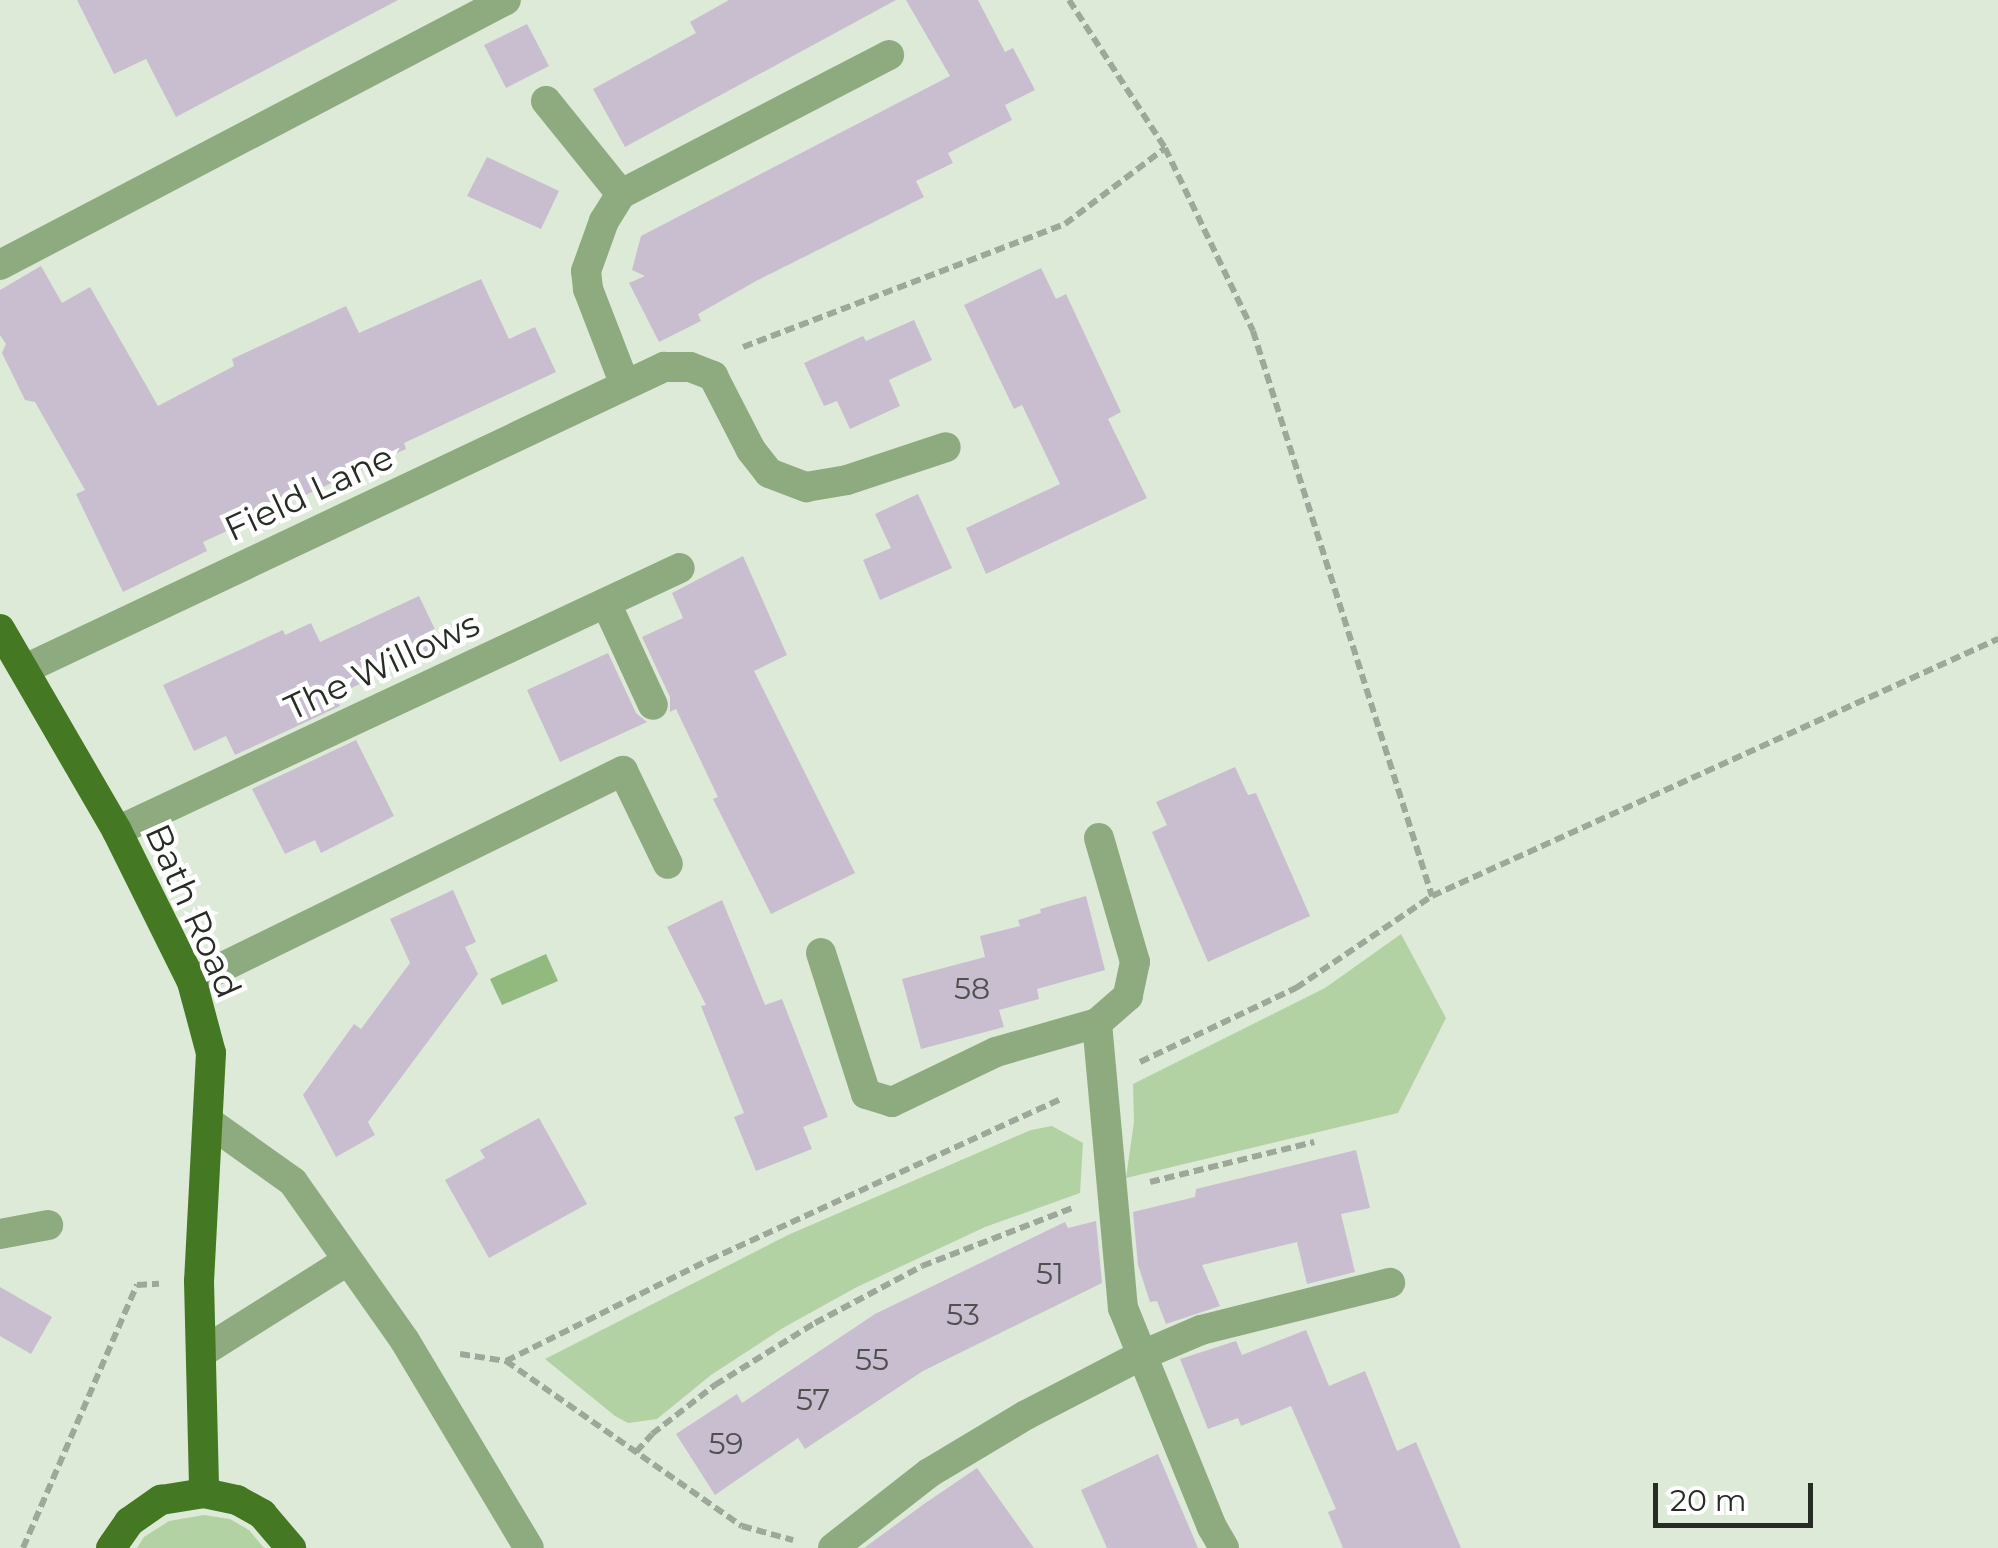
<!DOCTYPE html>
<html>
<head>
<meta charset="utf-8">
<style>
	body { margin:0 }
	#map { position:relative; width:1998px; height:1548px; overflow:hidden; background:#ddead8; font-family:Montserrat,sans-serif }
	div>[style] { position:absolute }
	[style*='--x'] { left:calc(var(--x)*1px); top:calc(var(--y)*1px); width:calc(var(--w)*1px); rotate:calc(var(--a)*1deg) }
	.green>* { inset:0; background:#b3d2a4 }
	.water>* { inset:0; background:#92b97e }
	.building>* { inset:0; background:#c9bed0 }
	.path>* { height:6px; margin-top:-3px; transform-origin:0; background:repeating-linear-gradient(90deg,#9ea89a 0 10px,transparent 0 15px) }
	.minor>* { height:30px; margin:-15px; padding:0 15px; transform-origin:15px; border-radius:15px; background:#8eab80 }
	.major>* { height:30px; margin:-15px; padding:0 15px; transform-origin:15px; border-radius:15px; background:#447822 }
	span { translate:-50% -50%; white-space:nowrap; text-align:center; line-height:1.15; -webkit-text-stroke:9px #fff; paint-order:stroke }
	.number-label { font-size:30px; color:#505050 }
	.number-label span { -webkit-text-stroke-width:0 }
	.street-label { font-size:35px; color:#272c25 }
	.scale { position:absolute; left:1653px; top:1483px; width:160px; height:45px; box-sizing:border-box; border:5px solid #272c25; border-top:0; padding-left:12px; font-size:30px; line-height:35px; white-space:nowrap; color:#272c25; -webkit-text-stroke:8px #fff; paint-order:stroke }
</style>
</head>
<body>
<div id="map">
	<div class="green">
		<div style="clip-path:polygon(1401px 934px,1446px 1018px,1398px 1113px,1126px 1178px,1134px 1122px,1133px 1084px,1325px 988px)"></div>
		<div style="clip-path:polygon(1052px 1126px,1083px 1143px,1080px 1193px,985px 1227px,855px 1288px,783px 1328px,711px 1375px,657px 1419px,628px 1423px,615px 1416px,545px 1359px,788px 1235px,1031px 1130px)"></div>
		<div style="clip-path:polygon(204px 1515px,230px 1519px,249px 1530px,264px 1548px,137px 1548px,144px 1537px,169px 1521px)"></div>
	</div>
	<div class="water">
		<div style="clip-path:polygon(546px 954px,558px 981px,502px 1005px,490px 979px)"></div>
	</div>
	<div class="building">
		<div style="clip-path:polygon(77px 0,398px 0,176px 117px,146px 59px,114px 74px)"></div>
		<div style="clip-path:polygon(729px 0,896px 0,625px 147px,593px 89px,696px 33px,690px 22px)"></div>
		<div style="clip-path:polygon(906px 0,978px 0,1005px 52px,1013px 48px,1035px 90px,1005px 105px,1012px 120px,948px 153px,953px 163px,916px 181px,924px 197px,756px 281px,698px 314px,701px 321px,659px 342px,629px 283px,645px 276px,632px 270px,641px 236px,950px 76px)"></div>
		<div style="clip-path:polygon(527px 24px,549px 66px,506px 88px,484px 45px)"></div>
		<div style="clip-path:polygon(487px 157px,559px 191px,541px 229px,467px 196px)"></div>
		<div style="clip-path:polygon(41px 266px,62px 303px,90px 287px,158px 406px,234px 366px,232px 359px,346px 306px,359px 333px,481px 279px,509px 339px,535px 327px,556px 372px,404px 443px,406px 449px,203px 542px,207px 551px,123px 592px,76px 494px,85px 490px,35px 402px,25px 400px,2px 353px,6px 344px,0 335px,0 290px)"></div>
		<div style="clip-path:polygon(1041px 268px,1056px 299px,1066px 294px,1121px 412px,1108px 419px,1147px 498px,986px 574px,966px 528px,1060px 484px,1022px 405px,1014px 409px,964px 305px)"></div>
		<div style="clip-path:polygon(914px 320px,932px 360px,889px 380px,900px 406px,850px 429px,837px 401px,824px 406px,804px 363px,863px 336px,866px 341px)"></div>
		<div style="clip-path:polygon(918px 494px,952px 568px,880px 600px,863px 560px,891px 548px,875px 514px)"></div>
		<div style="clip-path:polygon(743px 556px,787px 655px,754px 671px,855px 873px,771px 914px,713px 799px,718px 797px,676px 709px,670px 712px,670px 697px,642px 637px,683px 618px,672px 593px)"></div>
		<div style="clip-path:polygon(419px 596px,442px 644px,335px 696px,340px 706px,235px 755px,226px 736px,194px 751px,163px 685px,283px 630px,285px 635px,311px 623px,320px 642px)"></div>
		<div style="clip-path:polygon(608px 653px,636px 713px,647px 722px,560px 762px,527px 690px)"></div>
		<div style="clip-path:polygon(356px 740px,394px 816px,321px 853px,315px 840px,285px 854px,252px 789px)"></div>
		<div style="clip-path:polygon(1235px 767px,1248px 795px,1256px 793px,1310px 916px,1208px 962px,1152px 832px,1167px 825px,1156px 802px)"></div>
		<div style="clip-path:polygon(453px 890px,476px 942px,465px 947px,478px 974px,368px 1122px,375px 1135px,336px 1157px,303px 1095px,354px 1024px,361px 1029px,410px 963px,390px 919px)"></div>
		<div style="clip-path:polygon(1086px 896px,1105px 970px,1037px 989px,1039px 999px,999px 1010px,1004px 1027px,921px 1049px,902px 979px,985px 957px,980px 936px,1020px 926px,1018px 920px,1041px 913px,1040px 909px)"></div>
		<div style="clip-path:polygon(722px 900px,765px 1005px,782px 999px,828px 1117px,803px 1127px,812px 1149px,756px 1171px,734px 1117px,744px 1113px,701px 1006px,706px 1005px,667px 927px)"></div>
		<div style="clip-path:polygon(539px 1118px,587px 1204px,489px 1258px,445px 1180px,485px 1158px,480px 1150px)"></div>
		<div style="clip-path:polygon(1356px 1150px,1370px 1208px,1341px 1214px,1355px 1272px,1307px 1284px,1297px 1242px,1202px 1265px,1220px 1306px,1166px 1324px,1157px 1301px,1150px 1302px,1138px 1265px,1133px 1212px,1195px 1197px,1196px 1189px)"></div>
		<div style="clip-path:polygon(1096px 1221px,1102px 1283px,923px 1371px,805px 1449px,798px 1438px,715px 1495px,676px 1434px,737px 1394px,742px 1403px,875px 1314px,1065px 1222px,1068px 1228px)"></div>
		<div style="clip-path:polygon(0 1287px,52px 1317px,31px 1354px,0 1336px)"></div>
		<div style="clip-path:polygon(1306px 1330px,1329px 1386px,1365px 1371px,1397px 1451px,1416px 1442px,1461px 1548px,1343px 1548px,1328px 1512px,1336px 1509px,1291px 1406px,1241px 1426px,1238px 1418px,1208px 1429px,1180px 1359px,1236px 1341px,1242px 1355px)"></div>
		<div style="clip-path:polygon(1158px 1454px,1198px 1548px,1107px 1548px,1081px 1490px)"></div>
		<div style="clip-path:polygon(977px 1468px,1034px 1548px,864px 1548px,924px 1504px)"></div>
	</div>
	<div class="path">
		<div style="--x:1069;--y:0;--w:176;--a:57"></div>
		<div style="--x:1165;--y:148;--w:203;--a:64.3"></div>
		<div style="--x:1253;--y:331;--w:593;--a:72.42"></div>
		<div style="--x:743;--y:347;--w:345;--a:-20.9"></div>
		<div style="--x:1065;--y:224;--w:126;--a:-37.2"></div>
		<div style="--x:1140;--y:1062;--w:173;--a:-25.4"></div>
		<div style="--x:1296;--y:988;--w:164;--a:-34.1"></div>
		<div style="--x:1432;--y:896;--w:622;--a:-24.42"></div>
		<div style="--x:1150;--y:1182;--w:169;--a:-13.7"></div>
		<div style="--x:460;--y:1354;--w:47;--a:8.7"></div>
		<div style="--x:506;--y:1361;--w:288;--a:35"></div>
		<div style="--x:742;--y:1526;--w:53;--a:15.4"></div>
		<div style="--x:506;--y:1361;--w:227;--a:-26.5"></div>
		<div style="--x:709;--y:1260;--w:387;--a:-24.6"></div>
		<div style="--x:636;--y:1452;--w:24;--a:-48"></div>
		<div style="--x:652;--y:1434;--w:80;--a:-37.9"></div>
		<div style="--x:715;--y:1385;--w:118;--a:-31.8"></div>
		<div style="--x:815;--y:1323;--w:121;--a:-28"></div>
		<div style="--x:922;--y:1266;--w:161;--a:-21.1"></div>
		<div style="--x:23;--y:1548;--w:287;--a:-66.6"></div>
		<div style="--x:137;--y:1285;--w:22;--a:-3"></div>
	</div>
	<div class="minor">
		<div style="--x:546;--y:101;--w:119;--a:51.1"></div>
		<div style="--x:0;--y:265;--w:571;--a:-27.64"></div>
		<div style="--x:625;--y:385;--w:103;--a:-111.1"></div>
		<div style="--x:588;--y:289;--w:18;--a:-96"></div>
		<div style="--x:586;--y:271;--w:53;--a:-70.2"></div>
		<div style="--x:604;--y:221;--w:32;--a:-58"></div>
		<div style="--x:621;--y:194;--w:302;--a:-27.4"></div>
		<div style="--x:606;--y:603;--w:112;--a:65.3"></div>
		<div style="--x:25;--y:669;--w:707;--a:-25.3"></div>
		<div style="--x:664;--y:367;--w:26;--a:0"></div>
		<div style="--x:690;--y:367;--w:25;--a:21"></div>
		<div style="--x:713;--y:376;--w:83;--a:62.8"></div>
		<div style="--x:751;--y:450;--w:29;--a:52"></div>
		<div style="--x:769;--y:473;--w:40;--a:21"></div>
		<div style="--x:806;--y:487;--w:42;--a:-9.7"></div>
		<div style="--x:847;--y:480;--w:104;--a:-18.4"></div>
		<div style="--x:117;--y:831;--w:621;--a:-25.04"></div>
		<div style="--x:1099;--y:838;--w:129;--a:73.8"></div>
		<div style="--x:1135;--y:962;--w:35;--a:102"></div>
		<div style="--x:1128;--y:996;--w:41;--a:138.9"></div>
		<div style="--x:1097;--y:1023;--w:286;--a:84.8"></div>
		<div style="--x:1123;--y:1308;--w:236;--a:67.9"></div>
		<div style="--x:1212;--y:1527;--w:24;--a:60"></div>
		<div style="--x:821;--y:953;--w:148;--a:72.3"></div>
		<div style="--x:866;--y:1094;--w:27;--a:17"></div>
		<div style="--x:892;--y:1102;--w:115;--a:-25.7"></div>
		<div style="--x:996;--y:1052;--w:105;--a:-16"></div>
		<div style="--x:192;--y:982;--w:480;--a:-26.1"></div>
		<div style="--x:623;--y:771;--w:103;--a:64.2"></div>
		<div style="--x:209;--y:1122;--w:103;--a:35.5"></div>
		<div style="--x:293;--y:1182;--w:194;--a:54.8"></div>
		<div style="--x:405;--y:1341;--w:241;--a:59.1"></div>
		<div style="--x:0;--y:1234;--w:49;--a:-10.6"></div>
		<div style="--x:201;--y:1353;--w:173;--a:-32.2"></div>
		<div style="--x:833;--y:1548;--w:122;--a:-38"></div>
		<div style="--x:929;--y:1473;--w:113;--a:-30.9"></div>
		<div style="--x:1026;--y:1415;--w:128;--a:-27.4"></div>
		<div style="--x:1140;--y:1356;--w:66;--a:-23.1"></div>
		<div style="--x:1201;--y:1330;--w:195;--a:-14"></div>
	</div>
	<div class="major">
		<div style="--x:0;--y:629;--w:233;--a:59.9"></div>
		<div style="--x:117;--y:831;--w:169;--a:63.6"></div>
		<div style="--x:192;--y:982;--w:73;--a:75"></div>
		<div style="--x:211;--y:1053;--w:228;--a:93"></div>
		<div style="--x:199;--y:1281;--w:212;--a:88.6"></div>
		<div style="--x:111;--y:1548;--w:32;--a:-55"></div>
		<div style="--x:129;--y:1522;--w:39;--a:-35"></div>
		<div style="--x:161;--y:1500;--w:44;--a:-9.2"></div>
		<div style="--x:204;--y:1493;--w:34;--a:12"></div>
		<div style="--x:237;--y:1500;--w:29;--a:29"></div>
		<div style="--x:262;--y:1514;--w:45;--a:49.5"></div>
	</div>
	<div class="number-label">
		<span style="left:972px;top:989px">58</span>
		<span style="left:1050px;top:1274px">51</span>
		<span style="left:963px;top:1315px">53</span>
		<span style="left:872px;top:1360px">55</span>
		<span style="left:813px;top:1400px">57</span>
		<span style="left:726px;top:1444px">59</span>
	</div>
	<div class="street-label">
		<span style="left:309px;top:493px;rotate:-25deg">Field Lane</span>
		<span style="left:382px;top:666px;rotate:-25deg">The Willows</span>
		<span style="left:193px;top:911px;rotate:66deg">Bath Road</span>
	</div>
	<div class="scale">20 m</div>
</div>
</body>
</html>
